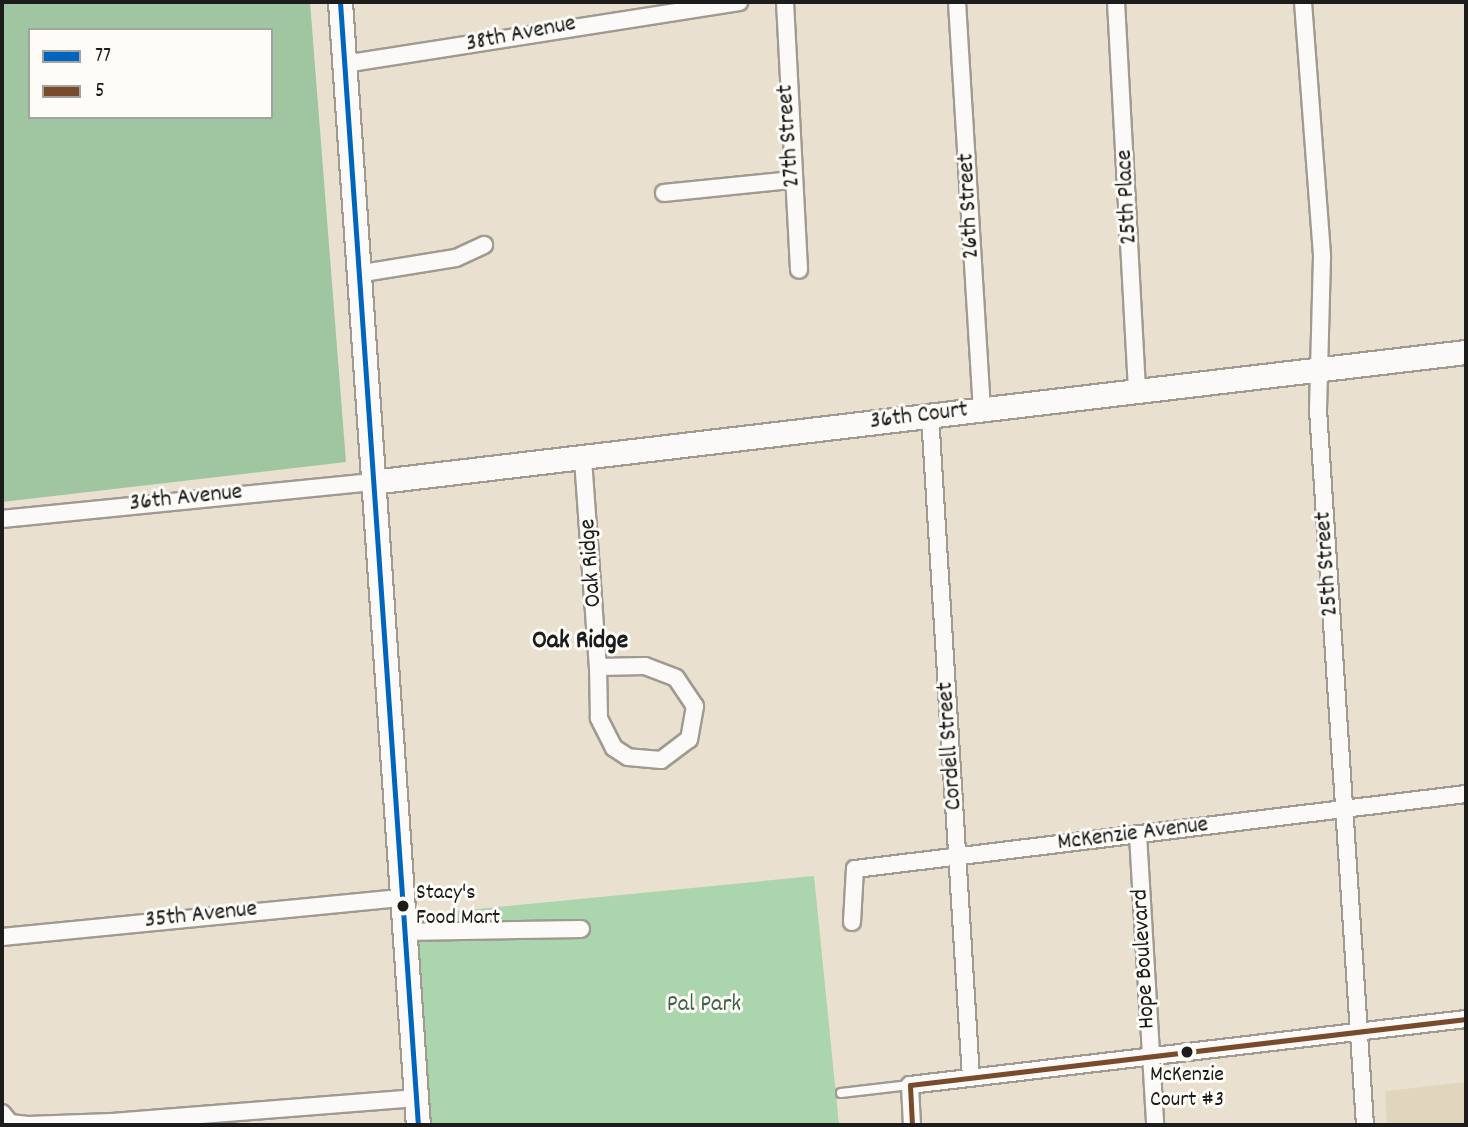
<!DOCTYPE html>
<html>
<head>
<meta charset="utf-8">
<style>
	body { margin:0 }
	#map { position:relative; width:1468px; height:1127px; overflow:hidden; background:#eae0d0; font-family:Dekko,sans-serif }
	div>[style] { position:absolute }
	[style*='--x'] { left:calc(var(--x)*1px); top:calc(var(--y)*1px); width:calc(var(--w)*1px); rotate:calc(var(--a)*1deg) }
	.built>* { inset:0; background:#e0d5bd }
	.green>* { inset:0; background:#abd5ac }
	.forest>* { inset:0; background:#9fc6a1 }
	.roads { filter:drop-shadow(2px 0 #a09a91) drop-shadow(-2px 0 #a09a91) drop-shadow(0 2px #a09a91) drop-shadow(0 -2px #a09a91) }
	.lane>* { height:8px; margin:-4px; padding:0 4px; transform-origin:4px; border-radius:4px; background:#fcfaf8 }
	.street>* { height:16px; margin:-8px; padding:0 8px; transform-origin:8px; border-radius:8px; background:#fcfaf8 }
	.secondary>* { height:23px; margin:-11.5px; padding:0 11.5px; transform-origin:11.5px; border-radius:11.5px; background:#fcfaf8 }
	.bus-1>* { height:5px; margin:-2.5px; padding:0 2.5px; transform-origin:2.5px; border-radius:2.5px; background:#0065bd }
	.bus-2>* { height:5px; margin:-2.5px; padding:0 2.5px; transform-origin:2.5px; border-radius:2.5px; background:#7a4b2a }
	.dots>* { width:19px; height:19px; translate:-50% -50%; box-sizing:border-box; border:4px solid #fdfcf7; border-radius:50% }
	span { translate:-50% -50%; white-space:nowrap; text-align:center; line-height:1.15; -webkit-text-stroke:6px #fdfcf7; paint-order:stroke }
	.bus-label { font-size:22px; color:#1c1c1c }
	.left { translate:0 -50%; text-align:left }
	.street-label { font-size:24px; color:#1c1c1c }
	.park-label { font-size:24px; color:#41624a }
	.neighbourhood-label { font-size:26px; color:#1c1c1c; font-weight:700 }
	.frame { position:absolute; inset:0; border:4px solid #1c1c1c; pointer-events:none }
	.legend { position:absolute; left:28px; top:28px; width:245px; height:91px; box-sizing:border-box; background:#fdfcf7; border:2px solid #a3a29f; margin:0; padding:9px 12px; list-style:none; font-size:21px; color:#1c1c1c }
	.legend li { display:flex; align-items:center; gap:14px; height:35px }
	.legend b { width:35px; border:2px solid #a3a29f }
</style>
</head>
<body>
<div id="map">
	<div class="built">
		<div style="clip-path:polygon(1466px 1082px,1466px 1125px,1387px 1125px,1385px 1091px)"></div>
	</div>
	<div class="green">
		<div style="clip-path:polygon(814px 876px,839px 1125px,431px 1125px,416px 915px)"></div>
	</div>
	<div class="forest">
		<div style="clip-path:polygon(evenodd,2px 2px,310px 2px,346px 462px,2px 502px,2px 2px,30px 30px,271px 30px,271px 117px,30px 117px,30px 30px)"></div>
	</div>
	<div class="roads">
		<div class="lane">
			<div style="--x:841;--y:1093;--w:69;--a:-6.6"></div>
		</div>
		<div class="street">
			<div style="--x:785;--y:2;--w:268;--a:87"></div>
			<div style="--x:957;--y:2;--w:409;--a:86.5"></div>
			<div style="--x:1116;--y:2;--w:391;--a:86.9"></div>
			<div style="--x:1303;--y:2;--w:256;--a:85.7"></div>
			<div style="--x:1322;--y:257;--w:153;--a:91.5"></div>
			<div style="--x:1318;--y:410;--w:717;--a:86.24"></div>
			<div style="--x:344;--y:64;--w:400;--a:-8.9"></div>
			<div style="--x:664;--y:193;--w:129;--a:-5.8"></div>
			<div style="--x:357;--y:274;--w:100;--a:-9.2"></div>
			<div style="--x:456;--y:258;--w:31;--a:-25"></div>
			<div style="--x:930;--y:415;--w:663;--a:86.46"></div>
			<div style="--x:583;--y:459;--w:209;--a:85.9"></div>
			<div style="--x:2;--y:519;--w:372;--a:-5.7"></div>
			<div style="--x:645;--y:666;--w:33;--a:21"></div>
			<div style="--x:676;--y:678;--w:34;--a:56"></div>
			<div style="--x:695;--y:706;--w:34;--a:100"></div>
			<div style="--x:689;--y:739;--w:35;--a:143"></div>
			<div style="--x:661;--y:760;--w:33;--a:-175"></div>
			<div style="--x:628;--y:757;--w:17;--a:-147"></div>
			<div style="--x:614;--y:748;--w:34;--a:-117"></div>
			<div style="--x:599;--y:718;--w:51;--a:-91.1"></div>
			<div style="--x:598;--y:667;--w:47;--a:-1.2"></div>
			<div style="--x:1138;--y:835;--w:290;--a:86.6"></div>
			<div style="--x:852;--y:922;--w:53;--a:-86.8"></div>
			<div style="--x:855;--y:869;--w:616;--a:-7"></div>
			<div style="--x:404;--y:932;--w:177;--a:-1"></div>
			<div style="--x:2;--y:937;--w:400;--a:-5.6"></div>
			<div style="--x:2;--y:1113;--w:13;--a:51"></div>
			<div style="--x:10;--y:1123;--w:18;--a:6"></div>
			<div style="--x:28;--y:1125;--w:84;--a:-2"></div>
			<div style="--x:112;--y:1122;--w:306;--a:-4.5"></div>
			<div style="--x:912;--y:1125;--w:40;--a:-92.9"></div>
			<div style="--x:910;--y:1085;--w:560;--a:-6.77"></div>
		</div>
		<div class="secondary">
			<div style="--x:340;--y:2;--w:1126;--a:86.03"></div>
			<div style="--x:372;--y:482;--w:1102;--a:-6.78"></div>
		</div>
	</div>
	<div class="bus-1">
		<div style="--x:340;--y:2;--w:1126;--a:86.03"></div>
	</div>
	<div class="bus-2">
		<div style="--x:912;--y:1125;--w:40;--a:-92.9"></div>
		<div style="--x:910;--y:1085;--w:560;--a:-6.77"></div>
	</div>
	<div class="dots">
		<div style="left:403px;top:906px;background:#1c1c1c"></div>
		<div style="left:1187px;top:1052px;background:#1c1c1c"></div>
	</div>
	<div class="bus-label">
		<span class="left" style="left:416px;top:906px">Stacy's<br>Food Mart</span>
		<span style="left:1187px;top:1088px">McKenzie<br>Court #3</span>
	</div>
	<div class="street-label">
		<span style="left:521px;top:35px;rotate:-11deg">38th Avenue</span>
		<span style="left:790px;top:136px;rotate:-94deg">27th Street</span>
		<span style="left:1128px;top:197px;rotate:-93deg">25th Place</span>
		<span style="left:970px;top:206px;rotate:-93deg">26th Street</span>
		<span style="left:919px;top:417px;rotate:-7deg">36th Court</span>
		<span style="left:186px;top:499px;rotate:-6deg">36th Avenue</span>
		<span style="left:592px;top:563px;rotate:-94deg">Oak Ridge</span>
		<span style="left:1328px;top:564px;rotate:-94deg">25th Street</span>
		<span style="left:951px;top:746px;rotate:-94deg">Cordell Street</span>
		<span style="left:1133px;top:835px;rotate:-7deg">McKenzie Avenue</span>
		<span style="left:201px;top:916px;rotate:-6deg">35th Avenue</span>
		<span style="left:1145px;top:959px;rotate:-93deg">Hope Boulevard</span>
	</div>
	<div class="park-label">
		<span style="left:704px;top:1006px">Pal Park</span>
	</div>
	<div class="neighbourhood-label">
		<span style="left:580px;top:642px">Oak Ridge</span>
	</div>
	<div class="frame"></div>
	<ul class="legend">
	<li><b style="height:9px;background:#0065bd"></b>77</li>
	<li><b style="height:9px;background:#7a4b2a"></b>5</li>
	</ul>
</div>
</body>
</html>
